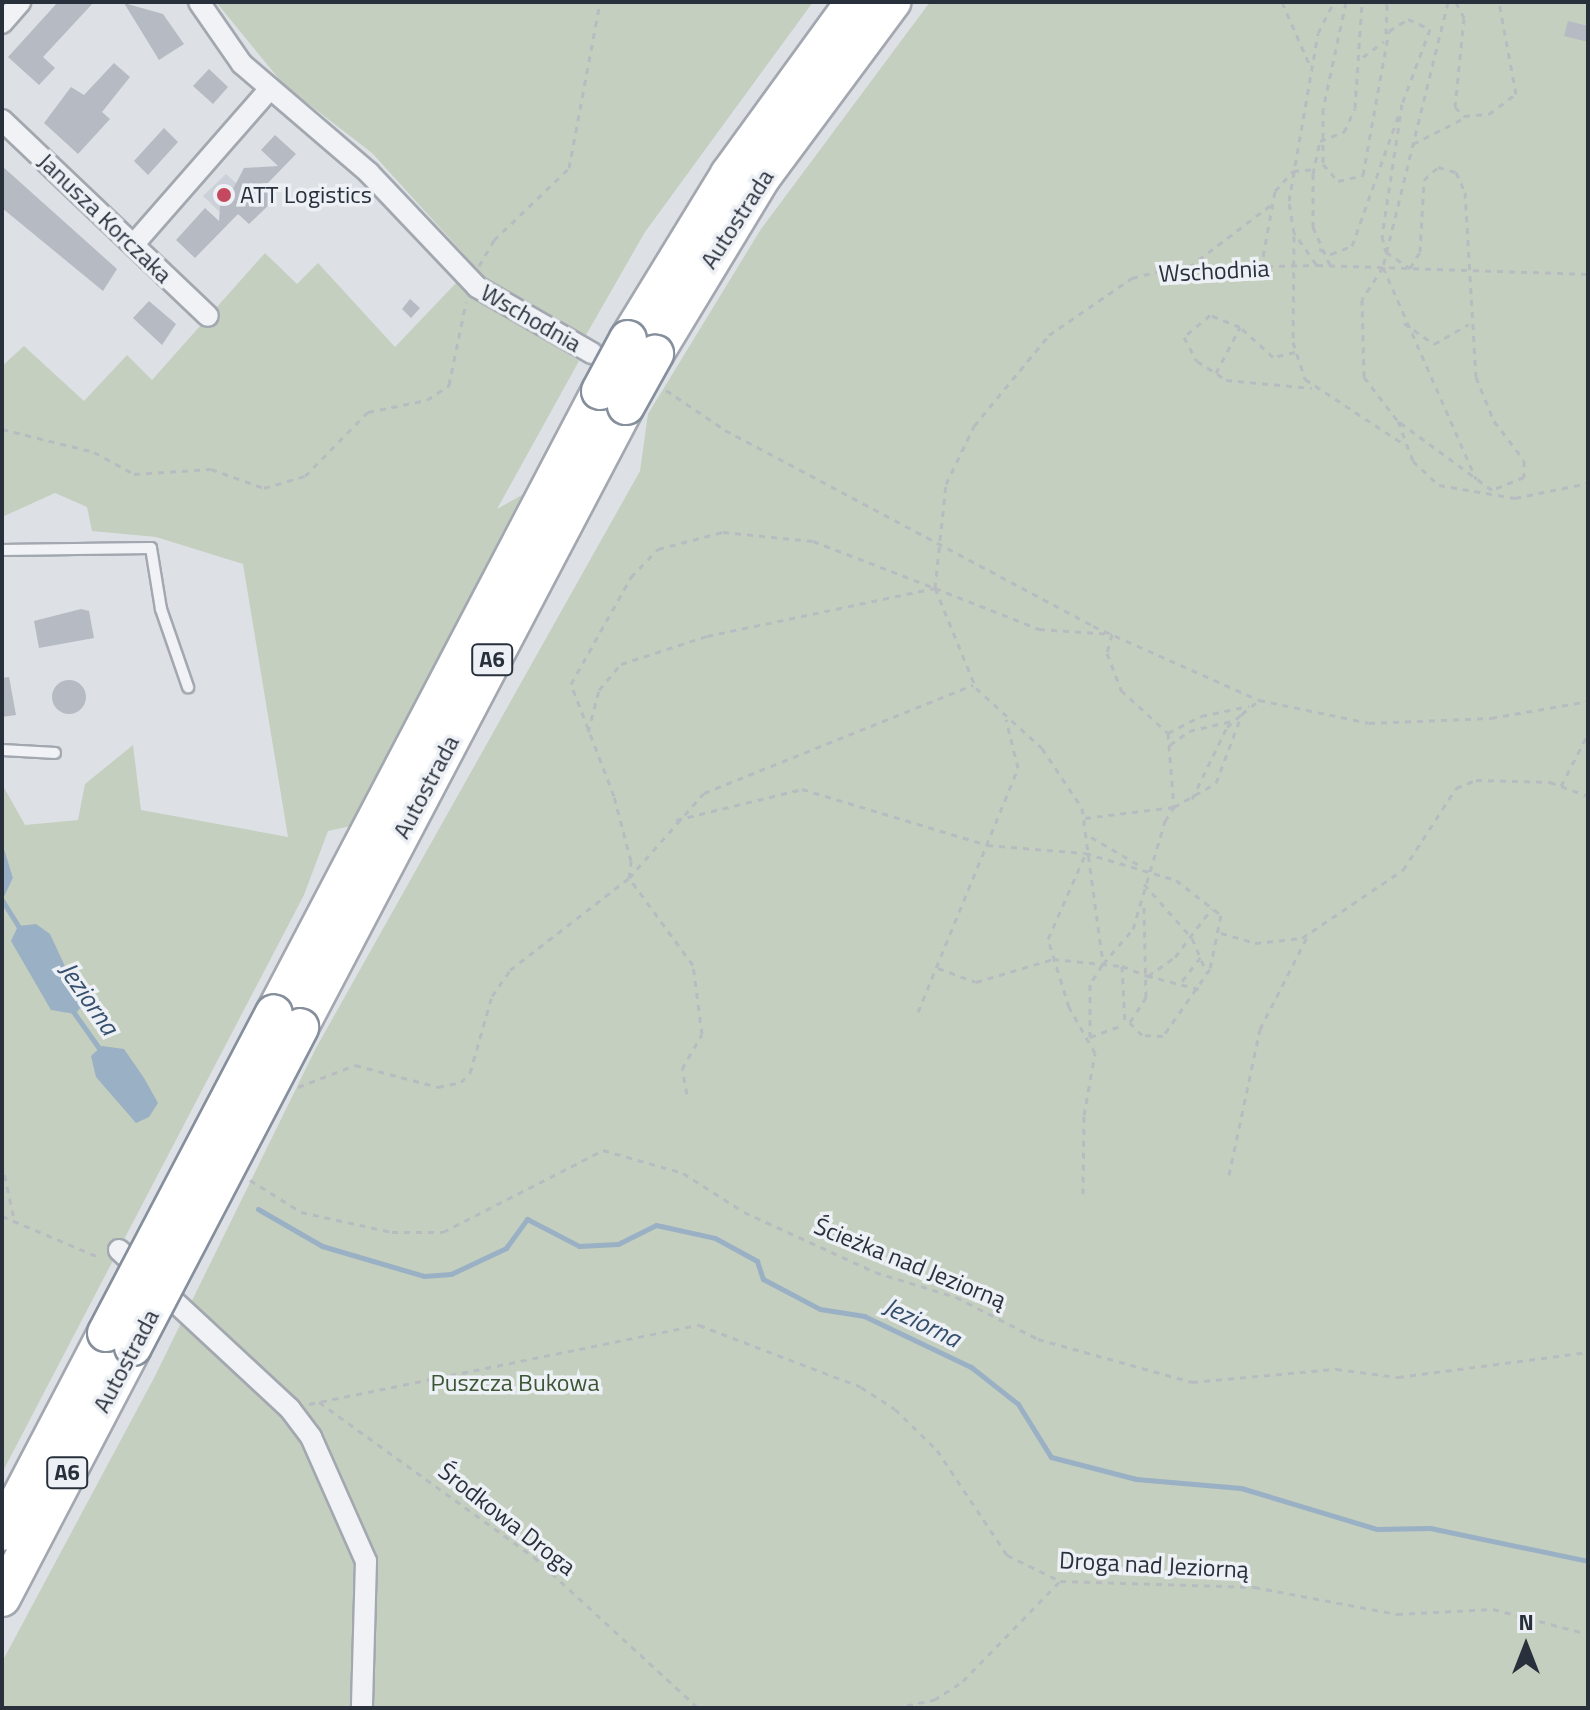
<!DOCTYPE html>
<html>
<head>
<meta charset="utf-8">
<style>
	body { margin:0 }
	#map { position:relative; width:1590px; height:1710px; overflow:hidden; background:#dde1e6; font-family:"Titillium Web",sans-serif }
	div>[style] { position:absolute }
	[style*='--x'] { left:calc(var(--x)*1px); top:calc(var(--y)*1px); width:calc(var(--w)*1px); rotate:calc(var(--a)*1deg) }
	.built>* { inset:0; background:#ccd0d8 }
	.green>* { inset:0; background:#c4cfbf }
	.water>* { inset:0; background:#9ab0c4 }
	.stream>* { height:5px; margin:-2.5px; padding:0 2.5px; transform-origin:2.5px; border-radius:2.5px; background:#9ab0c4 }
	.building>* { inset:0; background:#b5bac3 }
	.round { border-radius:50% }
	.path>* { height:3px; margin-top:-1.5px; transform-origin:0; background:repeating-linear-gradient(90deg,#b8bcc1 0 6px,transparent 0 12px) }
	.roads { filter:drop-shadow(2px 0 #a3a8b0) drop-shadow(-2px 0 #a3a8b0) drop-shadow(0 2px #a3a8b0) drop-shadow(0 -2px #a3a8b0) }
	.lane>* { height:10px; margin:-5px; padding:0 5px; transform-origin:5px; border-radius:5px; background:#f0f2f5 }
	.street>* { height:20px; margin:-10px; padding:0 10px; transform-origin:10px; border-radius:10px; background:#f0f2f5 }
	.highway>* { height:36px; margin:-18px; padding:0 18px; transform-origin:18px; border-radius:18px; background:#fff }
	.bridges { filter:drop-shadow(2px 0 #868f9c) drop-shadow(-2px 0 #868f9c) drop-shadow(0 2px #868f9c) drop-shadow(0 -2px #868f9c) }
	.highway-bridge>* { height:36px; margin:-18px; padding:0 18px; transform-origin:18px; border-radius:18px; background:#fff }
	.dots>* { width:22px; height:22px; translate:-50% -50%; box-sizing:border-box; border:4px solid #edf0f4; border-radius:50% }
	span { translate:-50% -50%; white-space:nowrap; text-align:center; line-height:1.15; -webkit-text-stroke:7px #edf0f4; paint-order:stroke }
	.shield-label span { padding:2px 6px; background:#edf0f4; border:2px solid; border-radius:6px; -webkit-text-stroke-width:0 }
	.shield-label { font-size:22px; color:#28303c; font-weight:700 }
	.poi-label { font-size:24px; color:#28303c }
	.left { translate:0 -50%; text-align:left }
	.street-label { font-size:24px; color:#28303c }
	.park-label { font-size:24px; color:#3d5636 }
	.water-label { font-size:26px; color:#354f6d; font-style:italic }
	.frame { position:absolute; inset:0; border:4px solid #28303c; pointer-events:none }
	.north { position:absolute; left:1486px; top:1606px; width:80px; height:80px; -webkit-text-stroke:6px #edf0f4; paint-order:stroke; rotate:0deg; font-size:22px; font-weight:700; line-height:32px; text-align:center; color:#28303c }
	.north::after { content:''; display:block; margin:auto; width:28px; height:36px; background:#28303c; clip-path:polygon(50% 0,100% 100%,50% 72%,0 100%) }
</style>
</head>
<body>
<div id="map">
	<div class="built">
		<div style="clip-path:polygon(226px 174px,248px 194px,226px 218px,203px 196px)"></div>
	</div>
	<div class="green">
		<div style="clip-path:polygon(216px 2px,813px 2px,645px 232px,582px 342px,477px 278px,471px 262px,372px 153px,284px 85px)"></div>
		<div style="clip-path:polygon(930px 2px,1588px 2px,1588px 1708px,2px 1708px,2px 1662px,154px 1378px,316px 1048px,640px 471px,648px 414px,761px 229px)"></div>
		<div style="clip-path:polygon(265px 253px,297px 284px,318px 263px,395px 347px,456px 283px,579px 361px,497px 509px,522px 495px,351px 826px,328px 831px,304px 895px,2px 1473px,2px 901px,13px 878px,2px 842px,2px 784px,25px 825px,78px 820px,85px 784px,133px 745px,141px 810px,288px 837px,243px 564px,156px 537px,92px 531px,87px 507px,55px 493px,2px 517px,2px 366px,24px 346px,84px 401px,127px 355px,152px 380px)"></div>
	</div>
	<div class="water">
		<div style="clip-path:polygon(2px 842px,13px 878px,2px 901px)"></div>
		<div style="clip-path:polygon(36px 924px,50px 934px,83px 1005px,75px 1014px,51px 1010px,11px 941px,18px 926px)"></div>
		<div style="clip-path:polygon(102px 1046px,124px 1049px,144px 1078px,158px 1103px,149px 1117px,136px 1123px,96px 1077px,91px 1056px)"></div>
	</div>
	<div class="stream">
		<div style="--x:2;--y:900;--w:36;--a:58"></div>
		<div style="--x:72;--y:1010;--w:50;--a:54.7"></div>
		<div style="--x:258;--y:1209;--w:74;--a:30"></div>
		<div style="--x:322;--y:1246;--w:106;--a:16.4"></div>
		<div style="--x:424;--y:1276;--w:27;--a:-4"></div>
		<div style="--x:451;--y:1274;--w:61;--a:-25.3"></div>
		<div style="--x:506;--y:1248;--w:36;--a:-54"></div>
		<div style="--x:527;--y:1219;--w:59;--a:27.4"></div>
		<div style="--x:579;--y:1246;--w:39;--a:-3"></div>
		<div style="--x:618;--y:1244;--w:42;--a:-26.6"></div>
		<div style="--x:656;--y:1225;--w:60;--a:12.4"></div>
		<div style="--x:715;--y:1238;--w:48;--a:28.7"></div>
		<div style="--x:757;--y:1261;--w:19;--a:72"></div>
		<div style="--x:763;--y:1279;--w:64;--a:27.8"></div>
		<div style="--x:820;--y:1309;--w:45;--a:9"></div>
		<div style="--x:864;--y:1316;--w:119;--a:25.5"></div>
		<div style="--x:971;--y:1367;--w:60;--a:38.2"></div>
		<div style="--x:1018;--y:1404;--w:62;--a:58.1"></div>
		<div style="--x:1051;--y:1457;--w:88;--a:14.5"></div>
		<div style="--x:1136;--y:1479;--w:105;--a:4.9"></div>
		<div style="--x:1241;--y:1488;--w:142;--a:16.8"></div>
		<div style="--x:1377;--y:1529;--w:53;--a:-1.1"></div>
		<div style="--x:1430;--y:1528;--w:161;--a:11.8"></div>
	</div>
	<div class="building">
		<div style="clip-path:polygon(58px 2px,94px 2px,43px 57px,55px 68px,39px 85px,8px 57px)"></div>
		<div style="clip-path:polygon(124px 3px,163px 14px,184px 44px,159px 60px)"></div>
		<div style="clip-path:polygon(1568px 21px,1588px 26px,1588px 42px,1564px 36px)"></div>
		<div style="clip-path:polygon(114px 63px,130px 77px,102px 112px,110px 119px,78px 154px,44px 123px,71px 87px,84px 95px)"></div>
		<div style="clip-path:polygon(209px 69px,228px 87px,213px 104px,193px 86px)"></div>
		<div style="clip-path:polygon(164px 128px,178px 142px,148px 175px,134px 161px)"></div>
		<div style="clip-path:polygon(275px 135px,296px 154px,267px 184px,277px 193px,272px 202px,249px 224px,238px 214px,195px 258px,176px 240px,205px 208px,219px 221px,221px 193px,232px 191px,244px 168px,278px 166px,261px 150px)"></div>
		<div style="clip-path:polygon(2px 166px,117px 269px,103px 291px,2px 208px)"></div>
		<div style="clip-path:polygon(410px 299px,420px 308px,411px 318px,402px 309px)"></div>
		<div style="clip-path:polygon(149px 301px,176px 324px,162px 345px,133px 318px)"></div>
		<div style="clip-path:polygon(81px 609px,89px 611px,94px 638px,39px 648px,34px 621px)"></div>
		<div style="clip-path:polygon(9px 677px,16px 715px,2px 717px,2px 678px)"></div>
		<div class="round" style="left:52px;top:680px;width:34px;height:34px"></div>
	</div>
	<div class="path">
		<div style="--x:1282;--y:2;--w:72;--a:66.3"></div>
		<div style="--x:1346;--y:2;--w:109;--a:102.1"></div>
		<div style="--x:1323;--y:109;--w:55;--a:90"></div>
		<div style="--x:1323;--y:164;--w:23;--a:49"></div>
		<div style="--x:1338;--y:181;--w:26;--a:-13"></div>
		<div style="--x:1363;--y:175;--w:146;--a:-79.8"></div>
		<div style="--x:1389;--y:31;--w:22;--a:-32"></div>
		<div style="--x:1408;--y:19;--w:24;--a:24"></div>
		<div style="--x:1430;--y:29;--w:80;--a:110.5"></div>
		<div style="--x:1402;--y:104;--w:134;--a:98.6"></div>
		<div style="--x:1382;--y:236;--w:16;--a:76"></div>
		<div style="--x:1386;--y:252;--w:29;--a:34"></div>
		<div style="--x:1410;--y:268;--w:19;--a:-58"></div>
		<div style="--x:1420;--y:252;--w:72;--a:-86.8"></div>
		<div style="--x:1424;--y:180;--w:19;--a:-43"></div>
		<div style="--x:1438;--y:167;--w:19;--a:16"></div>
		<div style="--x:1456;--y:172;--w:22;--a:66"></div>
		<div style="--x:1465;--y:192;--w:185;--a:86.6"></div>
		<div style="--x:1476;--y:377;--w:48;--a:67.8"></div>
		<div style="--x:1494;--y:421;--w:49;--a:52.4"></div>
		<div style="--x:1524;--y:460;--w:17;--a:90"></div>
		<div style="--x:1524;--y:477;--w:35;--a:158"></div>
		<div style="--x:1492;--y:490;--w:117;--a:-143.7"></div>
		<div style="--x:1448;--y:2;--w:273;--a:103.8"></div>
		<div style="--x:1383;--y:267;--w:38;--a:123"></div>
		<div style="--x:1362;--y:299;--w:78;--a:88.5"></div>
		<div style="--x:1364;--y:377;--w:56;--a:52.3"></div>
		<div style="--x:1398;--y:421;--w:43;--a:69.4"></div>
		<div style="--x:1413;--y:461;--w:35;--a:43"></div>
		<div style="--x:1439;--y:485;--w:77;--a:9.7"></div>
		<div style="--x:1515;--y:498;--w:75;--a:-11.6"></div>
		<div style="--x:1456;--y:2;--w:18;--a:63"></div>
		<div style="--x:1464;--y:18;--w:89;--a:95.8"></div>
		<div style="--x:1455;--y:107;--w:13;--a:45"></div>
		<div style="--x:1464;--y:116;--w:25;--a:-5"></div>
		<div style="--x:1489;--y:114;--w:34;--a:-37"></div>
		<div style="--x:1516;--y:94;--w:94;--a:-100.5"></div>
		<div style="--x:1386;--y:34;--w:32;--a:-88"></div>
		<div style="--x:1363;--y:57;--w:26;--a:-37"></div>
		<div style="--x:1413;--y:144;--w:59;--a:-27"></div>
		<div style="--x:1294;--y:236;--w:106;--a:90.5"></div>
		<div style="--x:1293;--y:342;--w:39;--a:72"></div>
		<div style="--x:1305;--y:379;--w:115;--a:33.3"></div>
		<div style="--x:1319;--y:249;--w:13;--a:23"></div>
		<div style="--x:1331;--y:254;--w:22;--a:-21"></div>
		<div style="--x:1352;--y:246;--w:140;--a:-70.4"></div>
		<div style="--x:1316;--y:264;--w:38;--a:-125"></div>
		<div style="--x:1294;--y:233;--w:32;--a:-99"></div>
		<div style="--x:1289;--y:201;--w:170;--a:-80.2"></div>
		<div style="--x:1318;--y:33;--w:35;--a:-63"></div>
		<div style="--x:1330;--y:265;--w:42;--a:-114.1"></div>
		<div style="--x:1313;--y:227;--w:53;--a:-90"></div>
		<div style="--x:1313;--y:174;--w:34;--a:-78"></div>
		<div style="--x:1320;--y:141;--w:26;--a:-21"></div>
		<div style="--x:1344;--y:132;--w:26;--a:-65"></div>
		<div style="--x:1355;--y:108;--w:106;--a:-86.2"></div>
		<div style="--x:479;--y:266;--w:30;--a:-60"></div>
		<div style="--x:494;--y:240;--w:104;--a:-43.8"></div>
		<div style="--x:569;--y:168;--w:169;--a:-79.4"></div>
		<div style="--x:1189;--y:267;--w:104;--a:-37.2"></div>
		<div style="--x:1383;--y:267;--w:232;--a:66.3"></div>
		<div style="--x:1261;--y:268;--w:78;--a:-79.7"></div>
		<div style="--x:1275;--y:191;--w:27;--a:-48"></div>
		<div style="--x:1293;--y:171;--w:21;--a:-5"></div>
		<div style="--x:1404;--y:323;--w:37;--a:35"></div>
		<div style="--x:1434;--y:344;--w:40;--a:-29.7"></div>
		<div style="--x:1295;--y:352;--w:23;--a:167"></div>
		<div style="--x:1273;--y:357;--w:45;--a:-137.7"></div>
		<div style="--x:1240;--y:327;--w:32;--a:-158"></div>
		<div style="--x:1210;--y:315;--w:34;--a:140"></div>
		<div style="--x:1184;--y:337;--w:27;--a:62"></div>
		<div style="--x:1197;--y:361;--w:35;--a:33"></div>
		<div style="--x:1226;--y:380;--w:86;--a:5.3"></div>
		<div style="--x:1216;--y:373;--w:52;--a:-62.4"></div>
		<div style="--x:666;--y:390;--w:71;--a:34.1"></div>
		<div style="--x:725;--y:430;--w:417;--a:28"></div>
		<div style="--x:1093;--y:626;--w:182;--a:24"></div>
		<div style="--x:1259;--y:700;--w:112;--a:11.8"></div>
		<div style="--x:1369;--y:723;--w:122;--a:-2.3"></div>
		<div style="--x:1491;--y:718;--w:98;--a:-9.9"></div>
		<div style="--x:2;--y:429;--w:95;--a:14"></div>
		<div style="--x:94;--y:452;--w:46;--a:28.8"></div>
		<div style="--x:134;--y:474;--w:77;--a:-3.7"></div>
		<div style="--x:211;--y:469;--w:56;--a:19.7"></div>
		<div style="--x:264;--y:488;--w:43;--a:-16.3"></div>
		<div style="--x:305;--y:476;--w:90;--a:-45.5"></div>
		<div style="--x:368;--y:412;--w:60;--a:-11.5"></div>
		<div style="--x:427;--y:400;--w:27;--a:-34"></div>
		<div style="--x:449;--y:385;--w:85;--a:-78.4"></div>
		<div style="--x:935;--y:588;--w:105;--a:-84"></div>
		<div style="--x:946;--y:484;--w:64;--a:-64.2"></div>
		<div style="--x:974;--y:426;--w:118;--a:-50.5"></div>
		<div style="--x:1049;--y:335;--w:101;--a:-34.5"></div>
		<div style="--x:1132;--y:278;--w:40;--a:-14.4"></div>
		<div style="--x:1171;--y:268;--w:146;--a:-1.2"></div>
		<div style="--x:1317;--y:265;--w:271;--a:1.9"></div>
		<div style="--x:588;--y:732;--w:43;--a:-75.3"></div>
		<div style="--x:599;--y:690;--w:34;--a:-50"></div>
		<div style="--x:621;--y:664;--w:90;--a:-18"></div>
		<div style="--x:707;--y:636;--w:233;--a:-11.9"></div>
		<div style="--x:935;--y:588;--w:112;--a:21.5"></div>
		<div style="--x:1039;--y:629;--w:73;--a:3.9"></div>
		<div style="--x:1112;--y:634;--w:20;--a:105"></div>
		<div style="--x:1107;--y:653;--w:40;--a:69"></div>
		<div style="--x:1121;--y:690;--w:64;--a:42.5"></div>
		<div style="--x:1168;--y:733;--w:74;--a:85.4"></div>
		<div style="--x:1174;--y:807;--w:90;--a:173"></div>
		<div style="--x:1168;--y:733;--w:37;--a:-27"></div>
		<div style="--x:1201;--y:716;--w:49;--a:-11.8"></div>
		<div style="--x:1170;--y:745;--w:24;--a:-36"></div>
		<div style="--x:1189;--y:731;--w:44;--a:-13.1"></div>
		<div style="--x:1561;--y:786;--w:59;--a:-62.6"></div>
		<div style="--x:1192;--y:799;--w:80;--a:-64.1"></div>
		<div style="--x:1227;--y:727;--w:20;--a:-41"></div>
		<div style="--x:676;--y:820;--w:130;--a:-13.8"></div>
		<div style="--x:802;--y:789;--w:193;--a:16.8"></div>
		<div style="--x:987;--y:845;--w:98;--a:4.7"></div>
		<div style="--x:1085;--y:853;--w:95;--a:16.5"></div>
		<div style="--x:1176;--y:880;--w:57;--a:37.9"></div>
		<div style="--x:1221;--y:915;--w:55;--a:101.5"></div>
		<div style="--x:1210;--y:969;--w:82;--a:125"></div>
		<div style="--x:1163;--y:1036;--w:21;--a:-177"></div>
		<div style="--x:1142;--y:1035;--w:18;--a:-135"></div>
		<div style="--x:1091;--y:837;--w:56;--a:30.3"></div>
		<div style="--x:1144;--y:884;--w:72;--a:48.4"></div>
		<div style="--x:1192;--y:938;--w:38;--a:67"></div>
		<div style="--x:1221;--y:933;--w:35;--a:16"></div>
		<div style="--x:1255;--y:943;--w:47;--a:-6.1"></div>
		<div style="--x:1302;--y:938;--w:122;--a:-34"></div>
		<div style="--x:1403;--y:870;--w:98;--a:-57.1"></div>
		<div style="--x:1456;--y:788;--w:22;--a:-22"></div>
		<div style="--x:1476;--y:780;--w:74;--a:1.5"></div>
		<div style="--x:1550;--y:782;--w:40;--a:20.2"></div>
		<div style="--x:1102;--y:965;--w:22;--a:122"></div>
		<div style="--x:1090;--y:984;--w:53;--a:90"></div>
		<div style="--x:1090;--y:1037;--w:35;--a:-20"></div>
		<div style="--x:1122;--y:966;--w:28;--a:21"></div>
		<div style="--x:938;--y:968;--w:40;--a:20.2"></div>
		<div style="--x:976;--y:982;--w:80;--a:-16.6"></div>
		<div style="--x:1053;--y:959;--w:69;--a:5.8"></div>
		<div style="--x:1122;--y:966;--w:58;--a:87"></div>
		<div style="--x:1182;--y:981;--w:31;--a:-52"></div>
		<div style="--x:1199;--y:989;--w:53;--a:-165.7"></div>
		<div style="--x:1148;--y:976;--w:33;--a:-35"></div>
		<div style="--x:1175;--y:957;--w:61;--a:-52.9"></div>
		<div style="--x:918;--y:1012;--w:264;--a:-67.7"></div>
		<div style="--x:1018;--y:768;--w:50;--a:-103.8"></div>
		<div style="--x:1130;--y:1022;--w:30;--a:-57"></div>
		<div style="--x:1146;--y:997;--w:90;--a:-91.3"></div>
		<div style="--x:298;--y:1087;--w:61;--a:-21.1"></div>
		<div style="--x:355;--y:1065;--w:86;--a:14.8"></div>
		<div style="--x:438;--y:1087;--w:24;--a:-12"></div>
		<div style="--x:461;--y:1082;--w:13;--a:-45"></div>
		<div style="--x:470;--y:1073;--w:80;--a:-74.1"></div>
		<div style="--x:492;--y:996;--w:32;--a:-55"></div>
		<div style="--x:510;--y:970;--w:150;--a:-37.7"></div>
		<div style="--x:629;--y:878;--w:113;--a:-48.6"></div>
		<div style="--x:704;--y:793;--w:290;--a:-21.9"></div>
		<div style="--x:687;--y:1094;--w:25;--a:-101"></div>
		<div style="--x:682;--y:1069;--w:40;--a:-60.3"></div>
		<div style="--x:702;--y:1034;--w:70;--a:-97.4"></div>
		<div style="--x:693;--y:965;--w:108;--a:-126.3"></div>
		<div style="--x:629;--y:878;--w:17;--a:-83"></div>
		<div style="--x:631;--y:861;--w:67;--a:-104.7"></div>
		<div style="--x:614;--y:796;--w:120;--a:-111"></div>
		<div style="--x:571;--y:684;--w:123;--a:-60.7"></div>
		<div style="--x:631;--y:577;--w:39;--a:-46"></div>
		<div style="--x:658;--y:549;--w:67;--a:-14.7"></div>
		<div style="--x:723;--y:532;--w:90;--a:5.7"></div>
		<div style="--x:813;--y:541;--w:131;--a:21.1"></div>
		<div style="--x:935;--y:588;--w:108;--a:67.7"></div>
		<div style="--x:976;--y:688;--w:89;--a:42.3"></div>
		<div style="--x:1042;--y:748;--w:72;--a:56.3"></div>
		<div style="--x:1082;--y:808;--w:157;--a:82.3"></div>
		<div style="--x:1103;--y:964;--w:46;--a:-49.4"></div>
		<div style="--x:1133;--y:929;--w:113;--a:-73.5"></div>
		<div style="--x:1165;--y:821;--w:17;--a:-57"></div>
		<div style="--x:1174;--y:807;--w:48;--a:-29.7"></div>
		<div style="--x:1216;--y:783;--w:74;--a:-69.4"></div>
		<div style="--x:1242;--y:714;--w:22;--a:-39"></div>
		<div style="--x:2;--y:1163;--w:57;--a:77.9"></div>
		<div style="--x:1229;--y:1175;--w:149;--a:-78"></div>
		<div style="--x:1260;--y:1029;--w:106;--a:-62.9"></div>
		<div style="--x:250;--y:1180;--w:60;--a:32.1"></div>
		<div style="--x:301;--y:1212;--w:93;--a:12.4"></div>
		<div style="--x:392;--y:1232;--w:51;--a:0"></div>
		<div style="--x:443;--y:1232;--w:180;--a:-27.1"></div>
		<div style="--x:603;--y:1150;--w:83;--a:16"></div>
		<div style="--x:683;--y:1173;--w:72;--a:32.6"></div>
		<div style="--x:744;--y:1212;--w:144;--a:24.6"></div>
		<div style="--x:875;--y:1272;--w:85;--a:17.2"></div>
		<div style="--x:956;--y:1297;--w:92;--a:27.1"></div>
		<div style="--x:1038;--y:1339;--w:160;--a:15.6"></div>
		<div style="--x:1192;--y:1382;--w:145;--a:-5.2"></div>
		<div style="--x:1336;--y:1369;--w:63;--a:7.4"></div>
		<div style="--x:1398;--y:1377;--w:192;--a:-7.5"></div>
		<div style="--x:1083;--y:1194;--w:79;--a:-89.3"></div>
		<div style="--x:1084;--y:1115;--w:63;--a:-79.9"></div>
		<div style="--x:1095;--y:1053;--w:53;--a:-119.5"></div>
		<div style="--x:1069;--y:1007;--w:71;--a:-107.2"></div>
		<div style="--x:1048;--y:939;--w:92;--a:-66.2"></div>
		<div style="--x:2;--y:1216;--w:108;--a:23"></div>
		<div style="--x:319;--y:1402;--w:265;--a:35.8"></div>
		<div style="--x:534;--y:1557;--w:223;--a:42.6"></div>
		<div style="--x:309;--y:1404;--w:398;--a:-11.5"></div>
		<div style="--x:699;--y:1325;--w:173;--a:20.9"></div>
		<div style="--x:861;--y:1387;--w:40;--a:32.9"></div>
		<div style="--x:895;--y:1409;--w:59;--a:44.3"></div>
		<div style="--x:937;--y:1450;--w:126;--a:56.3"></div>
		<div style="--x:1007;--y:1555;--w:59;--a:26.1"></div>
		<div style="--x:1060;--y:1581;--w:194;--a:1.8"></div>
		<div style="--x:1254;--y:1587;--w:146;--a:10.7"></div>
		<div style="--x:1397;--y:1614;--w:96;--a:-3"></div>
		<div style="--x:1493;--y:1609;--w:98;--a:14.7"></div>
		<div style="--x:895;--y:1708;--w:40;--a:-12"></div>
		<div style="--x:934;--y:1700;--w:35;--a:-33"></div>
		<div style="--x:963;--y:1681;--w:139;--a:-45.9"></div>
	</div>
	<div class="roads">
		<div class="lane">
			<div style="--x:2;--y:550;--w:149;--a:-0.8"></div>
			<div style="--x:151;--y:548;--w:62;--a:80.7"></div>
			<div style="--x:161;--y:609;--w:83;--a:70.9"></div>
			<div style="--x:2;--y:750;--w:53;--a:3.2"></div>
		</div>
		<div class="street">
			<div style="--x:199;--y:2;--w:75;--a:55.3"></div>
			<div style="--x:242;--y:64;--w:167;--a:40.6"></div>
			<div style="--x:369;--y:173;--w:157;--a:46.5"></div>
			<div style="--x:477;--y:287;--w:133;--a:29.9"></div>
			<div style="--x:2;--y:23;--w:28;--a:-49"></div>
			<div style="--x:2;--y:120;--w:284;--a:43.6"></div>
			<div style="--x:134;--y:244;--w:203;--a:-48.8"></div>
			<div style="--x:119;--y:1250;--w:233;--a:42.9"></div>
			<div style="--x:290;--y:1409;--w:35;--a:53"></div>
			<div style="--x:311;--y:1437;--w:136;--a:66.1"></div>
			<div style="--x:366;--y:1561;--w:147;--a:91.6"></div>
		</div>
		<div class="highway">
			<div style="--x:628;--y:339;--w:193;--a:-58.5"></div>
			<div style="--x:729;--y:174;--w:213;--a:-54"></div>
			<div style="--x:655;--y:354;--w:208;--a:-58.8"></div>
			<div style="--x:763;--y:176;--w:217;--a:-53.4"></div>
			<div style="--x:274;--y:1013;--w:702;--a:-62.34"></div>
			<div style="--x:300;--y:1027;--w:701;--a:-62.3"></div>
			<div style="--x:2;--y:1532;--w:225;--a:-62.4"></div>
			<div style="--x:2;--y:1598;--w:283;--a:-62.4"></div>
		</div>
	</div>
	<div class="bridges">
		<div class="highway-bridge">
			<div style="--x:600;--y:391;--w:59;--a:-61.7"></div>
			<div style="--x:626;--y:406;--w:60;--a:-60.9"></div>
			<div style="--x:106;--y:1333;--w:361;--a:-62.3"></div>
			<div style="--x:133;--y:1347;--w:361;--a:-62.4"></div>
		</div>
	</div>
	<div class="dots">
		<div style="left:224px;top:195px;background:#c4495f"></div>
	</div>
	<div class="shield-label">
		<span style="left:492px;top:660px">A6</span>
		<span style="left:67px;top:1473px">A6</span>
	</div>
	<div class="poi-label">
		<span class="left" style="left:240px;top:195px">ATT Logistics</span>
	</div>
	<div class="street-label">
		<span style="left:105px;top:218px;rotate:44deg">Janusza Korczaka</span>
		<span style="left:737px;top:219px;rotate:-57deg">Autostrada</span>
		<span style="left:1214px;top:271px;rotate:-3deg">Wschodnia</span>
		<span style="left:531px;top:318px;rotate:30deg">Wschodnia</span>
		<span style="left:426px;top:787px;rotate:-62deg">Autostrada</span>
		<span style="left:910px;top:1263px;rotate:22deg">Ścieżka nad Jeziorną</span>
		<span style="left:126px;top:1361px;rotate:-62deg">Autostrada</span>
		<span style="left:507px;top:1519px;rotate:38deg">Środkowa Droga</span>
		<span style="left:1154px;top:1565px;rotate:3deg">Droga nad Jeziorną</span>
	</div>
	<div class="park-label">
		<span style="left:515px;top:1383px">Puszcza Bukowa</span>
	</div>
	<div class="water-label">
		<span style="left:89px;top:998px;rotate:55deg">Jeziorna</span>
		<span style="left:922px;top:1322px;rotate:26deg">Jeziorna</span>
	</div>
	<div class="frame"></div>
	<div class="north">N</div>
</div>
</body>
</html>
